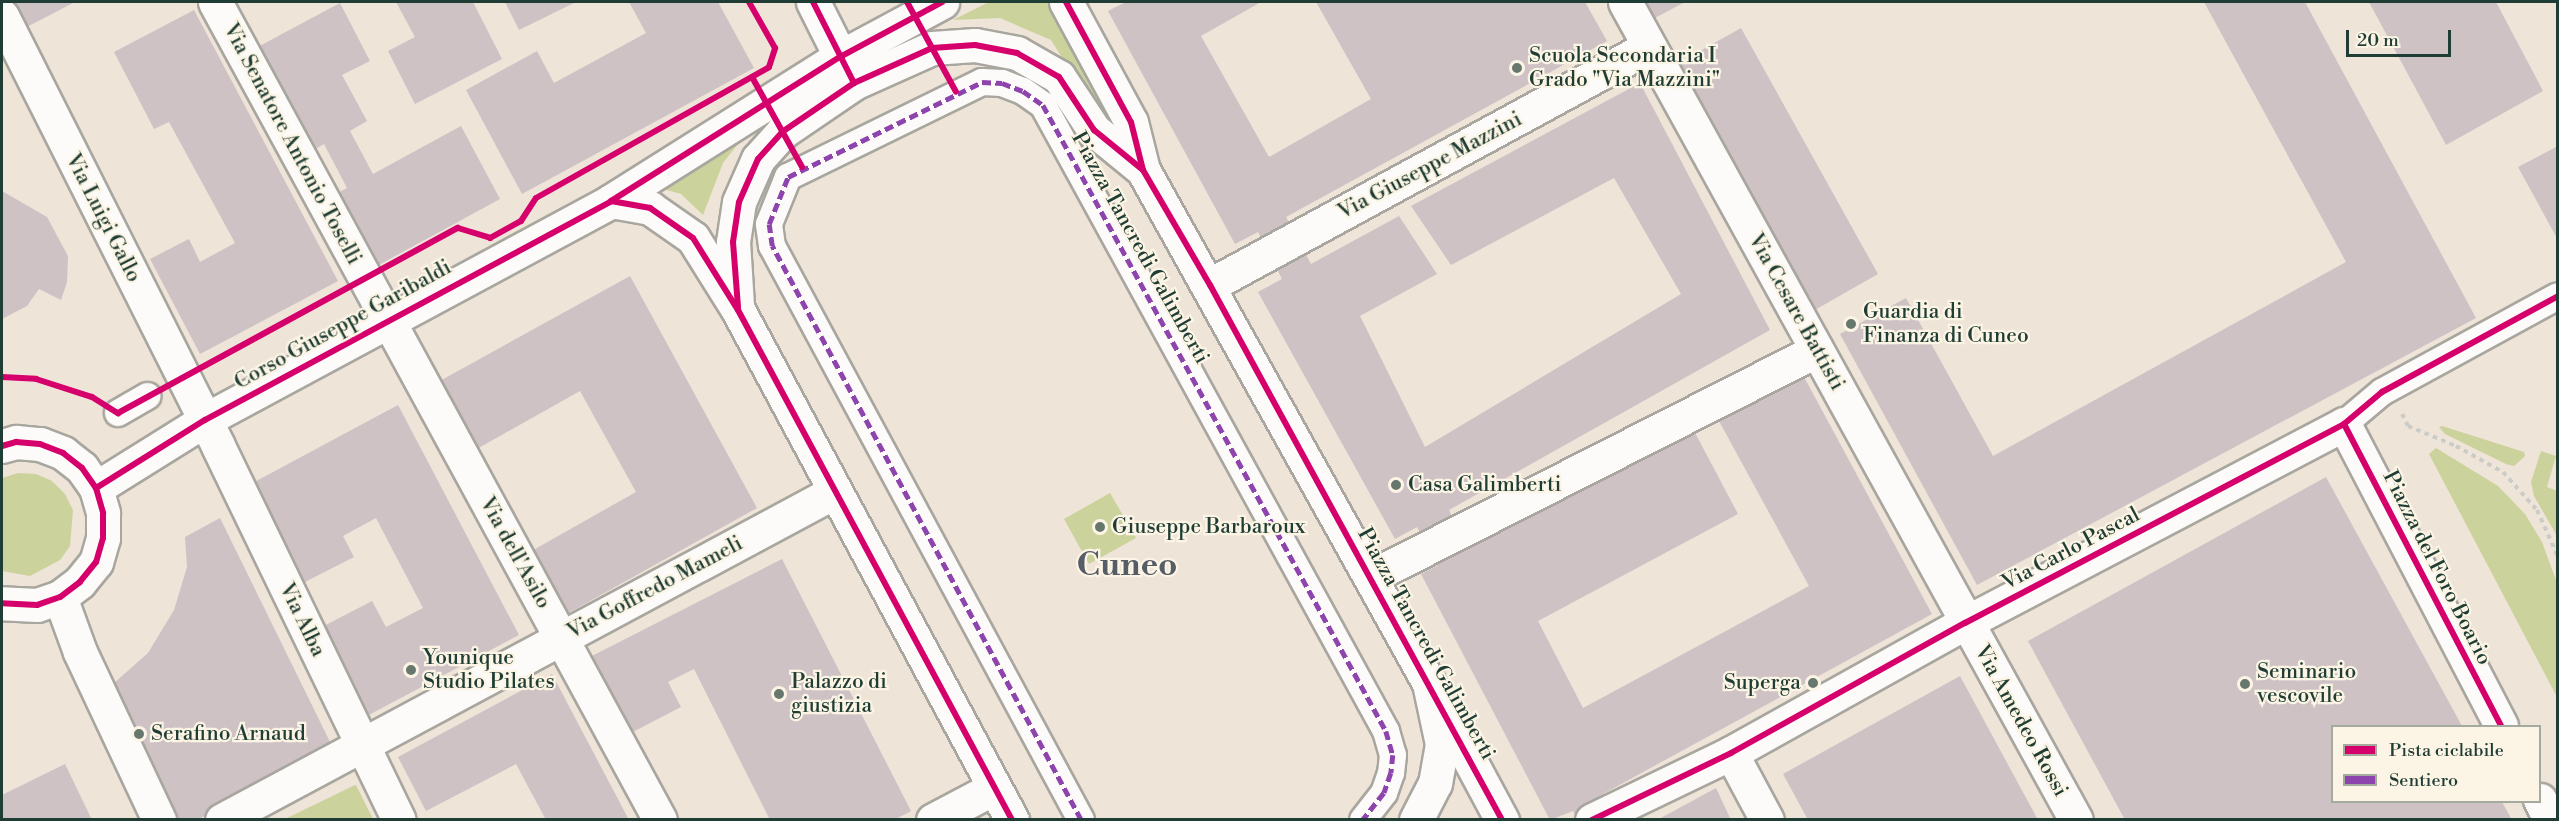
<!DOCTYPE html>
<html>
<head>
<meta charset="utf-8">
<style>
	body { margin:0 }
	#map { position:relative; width:2559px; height:821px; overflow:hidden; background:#eee4d8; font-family:"Libre Bodoni",serif }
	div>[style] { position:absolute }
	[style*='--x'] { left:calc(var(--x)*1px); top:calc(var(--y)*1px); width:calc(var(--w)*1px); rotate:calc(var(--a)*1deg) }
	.green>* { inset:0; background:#cbd29b }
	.building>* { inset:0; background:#cec2c5 }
	.path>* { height:4px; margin-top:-2px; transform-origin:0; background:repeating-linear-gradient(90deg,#cbcbc8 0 4.5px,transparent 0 9px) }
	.roads { filter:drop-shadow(2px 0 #a8a69e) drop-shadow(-2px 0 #a8a69e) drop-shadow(0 2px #a8a69e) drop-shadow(0 -2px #a8a69e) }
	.pedestrian>* { height:26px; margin:-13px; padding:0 13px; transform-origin:13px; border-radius:13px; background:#fcfbf9 }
	.minor>* { height:33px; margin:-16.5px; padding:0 16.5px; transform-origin:16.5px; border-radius:16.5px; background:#fcfbf9 }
	.tertiary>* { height:33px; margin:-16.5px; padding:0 16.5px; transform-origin:16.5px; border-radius:16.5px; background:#fcfbf9 }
	.quiet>* { height:4.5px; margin-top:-2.25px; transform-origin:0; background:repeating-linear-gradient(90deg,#8e44ad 0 9px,transparent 0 13.5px) }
	.cycleway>* { height:6px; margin:-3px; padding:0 3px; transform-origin:3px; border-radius:3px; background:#d6006c }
	.dots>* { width:16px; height:16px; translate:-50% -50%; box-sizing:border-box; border:3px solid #fcf5e5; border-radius:50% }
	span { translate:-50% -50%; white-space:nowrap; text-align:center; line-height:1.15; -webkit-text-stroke:4.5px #fcf5e5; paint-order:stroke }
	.poi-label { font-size:21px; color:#1f3d34 }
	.left { translate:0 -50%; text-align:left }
	.right { translate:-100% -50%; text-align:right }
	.street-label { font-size:21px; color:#1f3d34 }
	.town-label { font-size:33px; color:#575d66; font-weight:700 }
	.frame { position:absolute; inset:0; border:3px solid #1f3d34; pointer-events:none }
	.legend { position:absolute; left:2331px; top:725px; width:210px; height:78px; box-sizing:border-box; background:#fcf5e5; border:2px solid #a4ab9e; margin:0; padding:8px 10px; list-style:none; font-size:18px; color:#1f3d34 }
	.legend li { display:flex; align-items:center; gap:12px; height:30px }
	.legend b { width:30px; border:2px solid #a4ab9e }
	.scale { position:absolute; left:2346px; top:30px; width:105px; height:27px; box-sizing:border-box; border:3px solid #1f3d34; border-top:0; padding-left:8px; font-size:18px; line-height:21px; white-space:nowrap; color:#1f3d34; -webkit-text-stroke:4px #fcf5e5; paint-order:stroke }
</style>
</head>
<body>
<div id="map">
	<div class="green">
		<div style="clip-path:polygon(989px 2px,1050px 2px,1108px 111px,1104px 116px,1095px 110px,1051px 40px,1000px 18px,953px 20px)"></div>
		<div style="clip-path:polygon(750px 129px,723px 163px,703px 215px,681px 194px,649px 185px)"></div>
		<div style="clip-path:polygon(2442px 426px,2524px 452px,2525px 456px,2514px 466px,2506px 464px,2445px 434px,2439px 427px)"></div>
		<div style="clip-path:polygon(2436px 448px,2498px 486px,2525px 514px,2542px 542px,2557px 583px,2557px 697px,2429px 454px)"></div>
		<div style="clip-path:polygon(2541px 451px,2556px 456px,2547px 487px,2557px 491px,2557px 536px,2534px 496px,2531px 482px)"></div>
		<div style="clip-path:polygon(18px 473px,36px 474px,52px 481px,65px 494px,73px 510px,70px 546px,60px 560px,30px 576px,2px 571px,2px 478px)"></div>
		<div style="clip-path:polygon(1110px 493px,1136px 538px,1089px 564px,1064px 519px)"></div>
		<div style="clip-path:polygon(356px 785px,373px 819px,285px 819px,355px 785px)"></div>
	</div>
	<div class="building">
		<div style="clip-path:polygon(9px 2px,75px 2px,23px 29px)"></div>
		<div style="clip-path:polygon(396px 2px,473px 2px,502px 59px,415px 104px,388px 51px,415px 37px)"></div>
		<div style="clip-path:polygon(505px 2px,576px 2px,519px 30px)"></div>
		<div style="clip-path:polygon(629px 2px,718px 2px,754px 68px,522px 194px,466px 90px,537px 51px,554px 83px,646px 33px)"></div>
		<div style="clip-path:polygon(1126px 2px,1261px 2px,1201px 36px,1269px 157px,1371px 99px,1316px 2px,1585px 2px,1607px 41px,1286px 217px,1311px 264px,1399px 216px,1437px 274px,1360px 316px,1425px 447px,1681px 294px,1614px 178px,1451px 265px,1411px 206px,1640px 83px,1770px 330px,1449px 510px,1468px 549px,1693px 429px,1738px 514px,1538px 621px,1583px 708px,1809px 586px,1719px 421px,1803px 375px,1932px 614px,1603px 794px,1617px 820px,1578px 820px,1573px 811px,1550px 820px,1421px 574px,1437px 566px,1417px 527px,1395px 539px,1258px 292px,1282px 279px,1258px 232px,1235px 244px,1108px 11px)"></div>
		<div style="clip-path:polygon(1643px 2px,1685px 2px,1653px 19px)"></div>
		<div style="clip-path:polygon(2204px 2px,2305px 2px,2476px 318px,1977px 585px,1840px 334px,1906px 298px,1993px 456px,2346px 262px)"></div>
		<div style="clip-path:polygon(2369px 2px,2496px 2px,2543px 91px,2446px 145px)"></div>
		<div style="clip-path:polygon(340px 3px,370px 61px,342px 75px,367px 121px,350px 131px,373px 174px,461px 126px,500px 199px,375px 267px,336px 194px,347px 188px,324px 144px,307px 154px,252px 50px)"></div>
		<div style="clip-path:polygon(194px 10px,338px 281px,200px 354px,150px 259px,189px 239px,200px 262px,235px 243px,169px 122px,154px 129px,114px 52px)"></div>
		<div style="clip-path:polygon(1741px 28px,1878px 274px,1813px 311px,1677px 64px)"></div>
		<div style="clip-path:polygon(2558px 146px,2558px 240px,2518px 167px)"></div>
		<div style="clip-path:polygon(2px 191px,47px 217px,68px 256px,67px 282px,61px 300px,39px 289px,27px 306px,2px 319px)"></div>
		<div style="clip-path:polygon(630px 276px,757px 508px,563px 616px,528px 553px,636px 492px,580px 391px,475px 450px,438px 382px)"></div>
		<div style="clip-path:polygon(398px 405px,519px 635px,367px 716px,320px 628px,372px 601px,386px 627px,423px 608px,376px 518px,343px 536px,354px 557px,301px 584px,249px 485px)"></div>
		<div style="clip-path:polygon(2326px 477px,2462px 726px,2332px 726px,2332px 802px,2502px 802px,2512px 820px,2125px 820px,2028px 641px)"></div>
		<div style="clip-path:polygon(220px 518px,332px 746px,197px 820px,178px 820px,113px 684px,148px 653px,174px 610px,187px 567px,185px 537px)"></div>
		<div style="clip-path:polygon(782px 559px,911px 811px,894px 820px,770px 820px,694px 669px,668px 682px,681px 707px,627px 735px,588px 658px)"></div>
		<div style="clip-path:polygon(552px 674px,629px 820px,546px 820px,516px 764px,426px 811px,398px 757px)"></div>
		<div style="clip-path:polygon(1960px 676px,2038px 820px,1808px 820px,1783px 774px)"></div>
		<div style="clip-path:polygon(65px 764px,92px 820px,2px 820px,2px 795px)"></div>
		<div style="clip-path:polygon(1716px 788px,1731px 820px,1657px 820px)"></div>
	</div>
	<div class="path">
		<div style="--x:2402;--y:414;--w:13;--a:63"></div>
		<div style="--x:2408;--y:426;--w:52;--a:22.6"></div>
		<div style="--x:2456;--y:446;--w:54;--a:29"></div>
		<div style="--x:2503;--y:472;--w:51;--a:48.2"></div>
		<div style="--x:2537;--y:510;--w:51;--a:65.9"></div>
	</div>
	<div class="roads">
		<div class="pedestrian">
			<div style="--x:118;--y:413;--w:34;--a:-30"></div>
			<div style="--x:2344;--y:424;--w:50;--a:-40.1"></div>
			<div style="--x:2382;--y:392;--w:200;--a:-28.6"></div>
			<div style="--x:1081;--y:820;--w:652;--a:-118.29"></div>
			<div style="--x:772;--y:246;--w:22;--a:-98"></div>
			<div style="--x:769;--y:224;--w:51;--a:-68"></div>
			<div style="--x:788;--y:177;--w:216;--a:-26.1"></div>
			<div style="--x:982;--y:82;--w:20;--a:3"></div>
			<div style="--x:1002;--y:83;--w:22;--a:21"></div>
			<div style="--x:1023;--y:91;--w:24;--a:35"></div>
			<div style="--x:1043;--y:105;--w:714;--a:61.28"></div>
			<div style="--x:1386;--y:731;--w:25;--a:74"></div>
			<div style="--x:1393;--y:755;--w:18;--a:96"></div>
			<div style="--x:1391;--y:773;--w:21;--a:109"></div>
			<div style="--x:1384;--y:793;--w:34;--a:128"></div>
		</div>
		<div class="minor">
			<div style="--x:215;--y:2;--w:931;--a:61.45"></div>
			<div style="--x:1625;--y:2;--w:934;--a:61.13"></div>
			<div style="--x:2;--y:16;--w:481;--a:63.3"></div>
			<div style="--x:218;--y:446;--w:415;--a:64.2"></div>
			<div style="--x:1210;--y:285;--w:499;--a:-28.5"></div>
			<div style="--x:1370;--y:577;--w:501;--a:-26.92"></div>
			<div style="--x:1436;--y:697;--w:140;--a:61.8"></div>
			<div style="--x:1731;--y:753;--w:76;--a:61.8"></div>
			<div style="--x:2540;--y:800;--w:22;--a:63"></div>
			<div style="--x:222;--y:820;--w:694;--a:-28.19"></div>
			<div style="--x:933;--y:820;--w:69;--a:-27.7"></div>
			<div style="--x:1592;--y:820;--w:154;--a:-25.7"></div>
			<div style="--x:1731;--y:753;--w:268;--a:-29.1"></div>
			<div style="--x:1965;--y:623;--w:428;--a:-27.7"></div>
			<div style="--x:2344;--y:424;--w:340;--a:62.5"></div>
		</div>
		<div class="tertiary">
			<div style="--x:813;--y:2;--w:83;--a:63.4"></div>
			<div style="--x:1066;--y:2;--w:136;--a:61.6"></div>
			<div style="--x:1131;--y:122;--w:49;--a:76"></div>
			<div style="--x:1143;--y:170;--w:587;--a:60.86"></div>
			<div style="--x:1429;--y:683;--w:62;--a:78"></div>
			<div style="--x:1442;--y:744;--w:40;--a:100"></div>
			<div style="--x:1435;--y:783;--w:42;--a:117.2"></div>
			<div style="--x:611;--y:201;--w:40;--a:10"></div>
			<div style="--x:650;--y:208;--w:52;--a:34.9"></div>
			<div style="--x:693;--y:238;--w:85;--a:58"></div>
			<div style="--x:738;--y:310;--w:579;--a:61.75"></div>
			<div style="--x:737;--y:305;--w:63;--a:-93.6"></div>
			<div style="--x:733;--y:242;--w:40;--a:-81.5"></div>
			<div style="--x:739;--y:202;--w:47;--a:-66.2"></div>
			<div style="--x:758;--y:159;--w:36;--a:-48"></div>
			<div style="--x:782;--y:132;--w:87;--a:-34.2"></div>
			<div style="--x:854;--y:83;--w:85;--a:-24.2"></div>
			<div style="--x:932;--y:48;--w:43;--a:-4"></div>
			<div style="--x:975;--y:45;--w:43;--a:10.8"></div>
			<div style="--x:1017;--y:53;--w:48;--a:29.7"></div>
			<div style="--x:1059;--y:77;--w:64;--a:56.6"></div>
			<div style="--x:1094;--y:130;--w:63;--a:39.2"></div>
			<div style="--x:2;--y:446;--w:15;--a:-16"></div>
			<div style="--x:16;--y:442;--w:24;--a:5"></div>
			<div style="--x:40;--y:444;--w:25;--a:21"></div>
			<div style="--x:63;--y:453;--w:24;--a:38"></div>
			<div style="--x:82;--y:468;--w:24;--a:55"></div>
			<div style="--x:96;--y:488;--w:26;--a:74"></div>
			<div style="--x:103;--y:513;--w:25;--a:90"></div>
			<div style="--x:103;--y:538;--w:25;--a:106"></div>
			<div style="--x:96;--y:562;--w:26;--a:129"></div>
			<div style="--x:80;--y:582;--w:25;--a:143"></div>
			<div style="--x:60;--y:597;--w:24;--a:161"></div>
			<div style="--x:37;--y:605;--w:35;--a:-177"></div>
			<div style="--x:96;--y:488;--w:128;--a:-32"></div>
			<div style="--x:205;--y:420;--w:461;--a:-28.3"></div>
			<div style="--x:611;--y:201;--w:271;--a:-32.2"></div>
			<div style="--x:840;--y:57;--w:116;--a:-28.3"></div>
			<div style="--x:60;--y:597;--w:59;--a:70"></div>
			<div style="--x:80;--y:652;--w:186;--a:64.8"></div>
		</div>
	</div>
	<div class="quiet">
		<div style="--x:1081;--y:820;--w:652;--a:-118.29"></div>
		<div style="--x:772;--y:246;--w:22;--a:-98"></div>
		<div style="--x:769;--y:224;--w:51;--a:-68"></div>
		<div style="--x:788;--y:177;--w:216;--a:-26.1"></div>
		<div style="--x:982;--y:82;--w:20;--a:3"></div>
		<div style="--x:1002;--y:83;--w:22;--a:21"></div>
		<div style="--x:1023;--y:91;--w:24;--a:35"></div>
		<div style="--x:1043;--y:105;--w:714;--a:61.28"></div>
		<div style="--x:1386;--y:731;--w:25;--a:74"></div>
		<div style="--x:1393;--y:755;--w:18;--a:96"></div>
		<div style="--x:1391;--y:773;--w:21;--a:109"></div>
		<div style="--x:1384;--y:793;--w:34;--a:128"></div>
	</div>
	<div class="cycleway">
		<div style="--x:813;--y:2;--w:91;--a:63.2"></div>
		<div style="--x:907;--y:2;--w:102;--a:61.4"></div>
		<div style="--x:1066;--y:2;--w:136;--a:61.6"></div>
		<div style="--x:1131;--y:122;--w:49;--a:76"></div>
		<div style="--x:1143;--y:170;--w:133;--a:59.8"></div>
		<div style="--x:1210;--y:285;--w:609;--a:61.37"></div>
		<div style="--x:752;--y:77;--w:103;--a:60.9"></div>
		<div style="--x:611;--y:201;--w:40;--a:10"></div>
		<div style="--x:650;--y:208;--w:52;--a:34.9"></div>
		<div style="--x:693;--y:238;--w:85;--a:58"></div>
		<div style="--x:738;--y:310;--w:579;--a:61.75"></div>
		<div style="--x:738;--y:307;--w:65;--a:-94.4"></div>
		<div style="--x:733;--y:242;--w:40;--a:-81.5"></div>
		<div style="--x:739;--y:202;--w:47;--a:-66.2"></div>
		<div style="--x:758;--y:159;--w:36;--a:-48"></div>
		<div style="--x:782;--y:132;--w:87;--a:-34.2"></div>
		<div style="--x:854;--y:83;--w:85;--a:-24.2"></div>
		<div style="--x:932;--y:48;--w:43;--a:-4"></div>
		<div style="--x:975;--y:45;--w:43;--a:10.8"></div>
		<div style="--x:1017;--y:53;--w:48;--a:29.7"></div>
		<div style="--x:1059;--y:77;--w:64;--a:56.6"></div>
		<div style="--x:1094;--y:130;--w:63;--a:39.2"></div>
		<div style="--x:2;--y:377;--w:34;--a:3"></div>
		<div style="--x:36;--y:379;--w:59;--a:17.8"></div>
		<div style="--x:92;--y:397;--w:31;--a:32"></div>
		<div style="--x:118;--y:413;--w:387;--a:-28.6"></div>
		<div style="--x:458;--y:228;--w:34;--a:17"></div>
		<div style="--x:490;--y:238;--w:35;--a:-29"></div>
		<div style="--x:521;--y:221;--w:27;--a:-57"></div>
		<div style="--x:536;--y:198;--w:267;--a:-29.3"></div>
		<div style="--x:769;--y:67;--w:20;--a:-72"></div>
		<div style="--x:775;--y:48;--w:53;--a:-119.5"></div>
		<div style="--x:2344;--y:424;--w:340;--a:62.5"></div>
		<div style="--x:2;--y:446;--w:15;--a:-16"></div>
		<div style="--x:16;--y:442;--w:24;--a:5"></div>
		<div style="--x:40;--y:444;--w:25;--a:21"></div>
		<div style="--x:63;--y:453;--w:24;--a:38"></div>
		<div style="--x:82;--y:468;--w:24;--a:55"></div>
		<div style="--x:96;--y:488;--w:26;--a:74"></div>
		<div style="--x:103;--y:513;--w:25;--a:90"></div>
		<div style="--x:103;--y:538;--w:25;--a:106"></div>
		<div style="--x:96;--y:562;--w:26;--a:129"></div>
		<div style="--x:80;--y:582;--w:25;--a:143"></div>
		<div style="--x:60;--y:597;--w:24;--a:161"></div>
		<div style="--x:37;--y:605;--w:35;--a:-177"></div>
		<div style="--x:96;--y:488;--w:128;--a:-32"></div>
		<div style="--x:205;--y:420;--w:461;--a:-28.3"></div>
		<div style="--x:611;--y:201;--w:271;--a:-32.2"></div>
		<div style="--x:840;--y:57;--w:116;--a:-28.3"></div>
		<div style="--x:1592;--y:820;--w:154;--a:-25.7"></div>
		<div style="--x:1731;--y:753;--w:268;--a:-29.1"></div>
		<div style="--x:1965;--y:623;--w:428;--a:-27.7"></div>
		<div style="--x:2344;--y:424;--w:50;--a:-40.1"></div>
		<div style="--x:2382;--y:392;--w:200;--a:-28.6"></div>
	</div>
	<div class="dots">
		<div style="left:1517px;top:68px;background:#67776d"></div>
		<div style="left:1851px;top:324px;background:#67776d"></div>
		<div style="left:1396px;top:485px;background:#67776d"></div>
		<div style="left:1100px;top:527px;background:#67776d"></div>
		<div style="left:411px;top:670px;background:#67776d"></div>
		<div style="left:1813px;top:683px;background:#67776d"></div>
		<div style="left:2245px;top:684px;background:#67776d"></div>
		<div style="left:779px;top:694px;background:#67776d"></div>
		<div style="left:139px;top:734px;background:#67776d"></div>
	</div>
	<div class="poi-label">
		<span class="left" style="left:1529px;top:68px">Scuola Secondaria I<br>Grado "Via Mazzini"</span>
		<span class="left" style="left:1863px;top:324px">Guardia di<br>Finanza di Cuneo</span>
		<span class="left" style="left:1408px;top:485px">Casa Galimberti</span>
		<span class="left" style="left:1112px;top:527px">Giuseppe Barbaroux</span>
		<span class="left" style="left:423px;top:670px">Younique<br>Studio Pilates</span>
		<span class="left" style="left:2257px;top:684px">Seminario<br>vescovile</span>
		<span class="left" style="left:791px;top:694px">Palazzo di<br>giustizia</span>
		<span class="right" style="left:1801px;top:683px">Superga</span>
		<span class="left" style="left:151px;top:734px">Serafino Arnaud</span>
	</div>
	<div class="street-label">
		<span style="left:292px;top:144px;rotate:62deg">Via Senatore Antonio Toselli</span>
		<span style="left:1430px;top:166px;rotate:-28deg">Via Giuseppe Mazzini</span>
		<span style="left:103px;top:218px;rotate:63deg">Via Luigi Gallo</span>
		<span style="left:1140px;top:248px;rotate:61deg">Piazza Tancredi Galimberti</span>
		<span style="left:1796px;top:312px;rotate:61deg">Via Cesare Battisti</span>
		<span style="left:343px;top:325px;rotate:-29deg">Corso Giuseppe Garibaldi</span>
		<span style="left:2071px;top:549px;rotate:-28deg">Via Carlo Pascal</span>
		<span style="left:515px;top:553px;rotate:61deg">Via dell'Asilo</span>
		<span style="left:2437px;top:568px;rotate:63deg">Piazza del Foro Boario</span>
		<span style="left:655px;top:588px;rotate:-28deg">Via Goffredo Mameli</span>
		<span style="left:302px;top:620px;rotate:64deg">Via Alba</span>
		<span style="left:1426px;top:644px;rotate:61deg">Piazza Tancredi Galimberti</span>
		<span style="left:2021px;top:721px;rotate:61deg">Via Amedeo Rossi</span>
	</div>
	<div class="town-label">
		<span style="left:1127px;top:566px">Cuneo</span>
	</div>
	<div class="frame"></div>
	<ul class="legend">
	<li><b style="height:8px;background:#d6006c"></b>Pista ciclabile</li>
	<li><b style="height:8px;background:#8e44ad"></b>Sentiero</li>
	</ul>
	<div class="scale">20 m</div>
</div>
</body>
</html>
